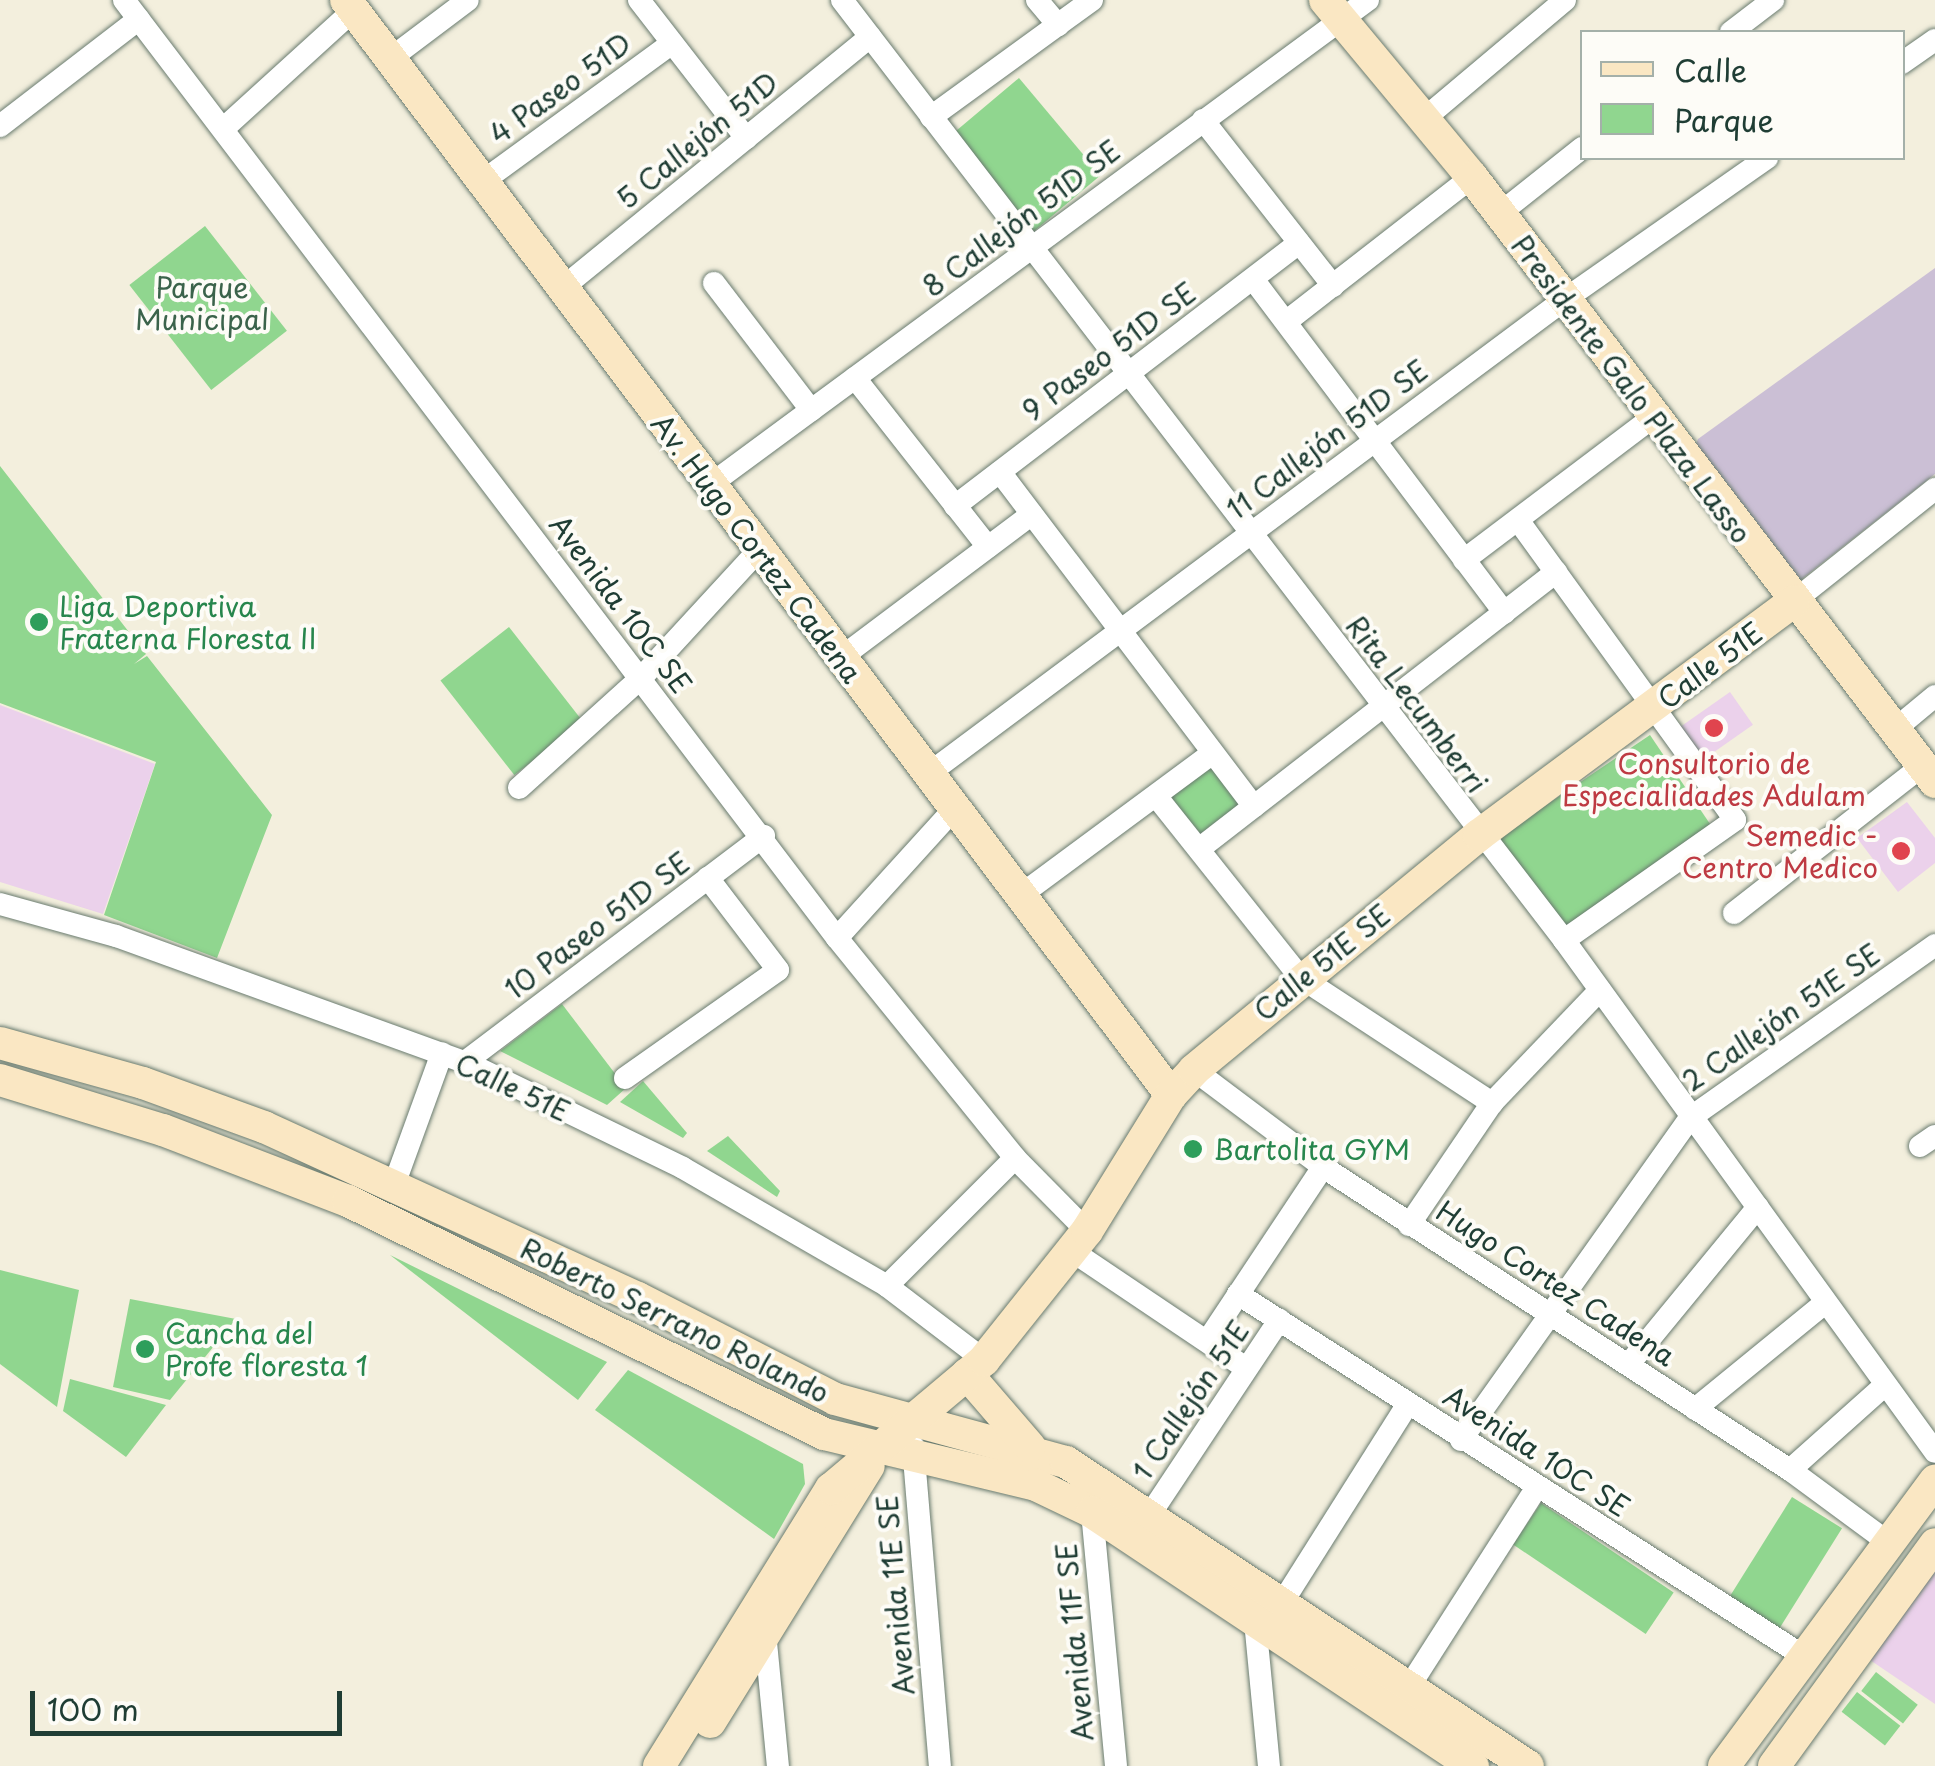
<!DOCTYPE html>
<html>
<head>
<meta charset="utf-8">
<style>
  body { margin:0 }
  #map { position:relative; width:1935px; height:1766px; overflow:hidden; background:#f3efdd; font-family:"Playpen Sans",sans-serif }
  div>[style] { position:absolute }
  [style*='--x'] { left:calc(var(--x)*1px); top:calc(var(--y)*1px); width:calc(var(--w)*1px); rotate:calc(var(--a)*1deg) }
  .built>* { inset:0; background:#ebd1eb; transform-origin:0 0 }
  .industrial>* { inset:0; background:#cbbfd5 }
  .green>* { inset:0; background:#90d68f; transform-origin:0 0 }
  .roads { filter:drop-shadow(0 0 2px #697b6f) drop-shadow(0 0 2px #697b6f) }
  .street>* { height:22px; margin:-11px; padding:0 11px; transform-origin:11px; border-radius:11px; background:#fff }
  .secondary>* { height:32px; margin:-16px; padding:0 16px; transform-origin:16px; border-radius:16px; background:#fae7c3 }
  .dots>* { width:28px; height:28px; translate:-50% -50%; box-sizing:border-box; border:5px solid #fdfcf7; border-radius:50% }
  span { translate:-50% -50%; white-space:nowrap; text-align:center; line-height:1.15; -webkit-text-stroke:8px #fdfcf7; paint-order:stroke }
  .street-label { font-size:28px; color:#1f3d34 }
  .park-label { font-size:28px; color:#3b634b }
  .leisure-label { font-size:28px; color:#27864d }
  .left { translate:0 -50%; text-align:left }
  .health-label { font-size:28px; color:#be3a42 }
  .right { translate:-100% -50%; text-align:right }
  .legend { position:absolute; left:1580px; top:30px; width:325px; height:130px; box-sizing:border-box; background:#fdfcf7; border:2px solid #a4b0a9; margin:0; padding:12px 18px; list-style:none; font-size:30px; color:#1f3d34 }
  .legend li { display:flex; align-items:center; gap:20px; height:50px }
  .legend b { width:50px; border:2px solid #a4b0a9 }
  .scale { position:absolute; left:30px; top:1691px; width:312px; height:45px; box-sizing:border-box; border:5px solid #1f3d34; border-top:0; padding-left:12px; font-size:30px; line-height:35px; white-space:nowrap; color:#1f3d34; -webkit-text-stroke:8px #fdfcf7; paint-order:stroke }
</style>
</head>
<body>
<div id="map">
  <div class="built">
    <i style="left:1730px;top:692px;width:40px;height:67px;rotate:55deg"></i>
    <i style="clip-path:polygon(0 705px,155px 764px,103px 914px,0 882px)"></i>
    <i style="clip-path:polygon(1907px 802px,1935px 838px,1935px 863px,1898px 892px,1857px 838px)"></i>
    <i style="clip-path:polygon(1935px 1566px,1935px 1704px,1867px 1658px)"></i>
  </div>
  <div class="industrial">
    <i style="clip-path:polygon(1935px 268px,1935px 474px,1798px 582px,1695px 447px,1698px 439px)"></i>
  </div>
  <div class="green">
    <i style="left:1019px;top:78px;width:127px;height:87px;rotate:50deg"></i>
    <i style="left:205px;top:226px;width:133px;height:96px;rotate:52deg"></i>
    <i style="clip-path:polygon(0 466px,146px 654px,134px 664px,147px 656px,272px 815px,217px 958px,104px 915px,156px 762px,0 703px)"></i>
    <i style="left:509px;top:627px;width:120px;height:87px;rotate:52deg"></i>
    <i style="left:1650px;top:735px;width:114px;height:184px;rotate:56deg"></i>
    <i style="left:1210px;top:755px;width:68px;height:68px;rotate:50deg"></i>
    <i style="clip-path:polygon(562px 1004px,626px 1088px,607px 1105px,500px 1051px)"></i>
    <i style="clip-path:polygon(643px 1081px,687px 1133px,683px 1138px,620px 1102px)"></i>
    <i style="clip-path:polygon(728px 1136px,780px 1191px,777px 1197px,707px 1151px)"></i>
    <i style="clip-path:polygon(390px 1255px,607px 1362px,578px 1400px)"></i>
    <i style="clip-path:polygon(0 1270px,79px 1290px,57px 1407px,0 1364px)"></i>
    <i style="clip-path:polygon(130px 1299px,236px 1319px,170px 1400px,113px 1387px)"></i>
    <i style="clip-path:polygon(628px 1370px,803px 1464px,805px 1484px,774px 1539px,595px 1410px)"></i>
    <i style="clip-path:polygon(70px 1379px,166px 1405px,126px 1457px,63px 1411px)"></i>
    <i style="left:1792px;top:1497px;width:59px;height:121px;rotate:32deg"></i>
    <i style="left:1541px;top:1503px;width:160px;height:50px;rotate:34deg"></i>
    <i style="left:1876px;top:1672px;width:53px;height:24px;rotate:38deg"></i>
    <i style="left:1857px;top:1692px;width:55px;height:25px;rotate:38deg"></i>
  </div>
  <div class="roads">
    <div class="street">
      <i style="--x:124;--y:0;--w:1178;--a:52.76"></i>
      <i style="--x:837;--y:938;--w:283;--a:51"></i>
      <i style="--x:1015;--y:1158;--w:103;--a:45.4"></i>
      <i style="--x:639;--y:0;--w:175;--a:52.2"></i>
      <i style="--x:842;--y:0;--w:1185;--a:52.47"></i>
      <i style="--x:1564;--y:940;--w:632;--a:54.07"></i>
      <i style="--x:1037;--y:0;--w:33;--a:50"></i>
      <i style="--x:1731;--y:32;--w:53;--a:-37.3"></i>
      <i style="--x:391;--y:58;--w:96;--a:-37"></i>
      <i style="--x:1902;--y:63;--w:40;--a:-34.9"></i>
      <i style="--x:931;--y:117;--w:199;--a:-36"></i>
      <i style="--x:1425;--y:118;--w:183;--a:-40.1"></i>
      <i style="--x:1203;--y:120;--w:211;--a:51.9"></i>
      <i style="--x:0;--y:126;--w:175;--a:-37.6"></i>
      <i style="--x:223;--y:129;--w:177;--a:-42.3"></i>
      <i style="--x:483;--y:181;--w:234;--a:-36.1"></i>
      <i style="--x:1499;--y:214;--w:106;--a:-38.5"></i>
      <i style="--x:1253;--y:279;--w:418;--a:53"></i>
      <i style="--x:714;--y:283;--w:160;--a:52.6"></i>
      <i style="--x:561;--y:289;--w:399;--a:-39.2"></i>
      <i style="--x:1287;--y:321;--w:234;--a:-37.9"></i>
      <i style="--x:855;--y:378;--w:215;--a:51.8"></i>
      <i style="--x:1000;--y:472;--w:420;--a:52.8"></i>
      <i style="--x:711;--y:484;--w:816;--a:-36.38"></i>
      <i style="--x:955;--y:506;--w:433;--a:-37.4"></i>
      <i style="--x:1518;--y:520;--w:370;--a:54.1"></i>
      <i style="--x:1735;--y:820;--w:209;--a:144.9"></i>
      <i style="--x:1464;--y:560;--w:237;--a:-37.1"></i>
      <i style="--x:1794;--y:601;--w:180;--a:-38.5"></i>
      <i style="--x:839;--y:659;--w:241;--a:-36.9"></i>
      <i style="--x:1894;--y:730;--w:53;--a:-39.7"></i>
      <i style="--x:928;--y:774;--w:793;--a:-36.7"></i>
      <i style="--x:1564;--y:300;--w:248;--a:-35"></i>
      <i style="--x:519;--y:788;--w:167;--a:-42.1"></i>
      <i style="--x:643;--y:676;--w:171;--a:-47.4"></i>
      <i style="--x:1156;--y:796;--w:231;--a:51.5"></i>
      <i style="--x:1300;--y:977;--w:230;--a:33.3"></i>
      <i style="--x:1199;--y:849;--w:452;--a:-37.8"></i>
      <i style="--x:1018;--y:897;--w:239;--a:-36.5"></i>
      <i style="--x:0;--y:904;--w:120;--a:15.4"></i>
      <i style="--x:116;--y:936;--w:371;--a:19.9"></i>
      <i style="--x:465;--y:1062;--w:242;--a:25.9"></i>
      <i style="--x:683;--y:1168;--w:236;--a:30"></i>
      <i style="--x:887;--y:1286;--w:122;--a:37.3"></i>
      <i style="--x:1734;--y:913;--w:239;--a:-38"></i>
      <i style="--x:837;--y:938;--w:173;--a:-47.8"></i>
      <i style="--x:465;--y:1062;--w:375;--a:-37.1"></i>
      <i style="--x:1194;--y:1070;--w:161;--a:36.9"></i>
      <i style="--x:1323;--y:1167;--w:557;--a:32.98"></i>
      <i style="--x:1790;--y:1470;--w:123;--a:36.4"></i>
      <i style="--x:625;--y:1078;--w:187;--a:-35.2"></i>
      <i style="--x:778;--y:970;--w:116;--a:-127.3"></i>
      <i style="--x:1920;--y:1146;--w:18;--a:-34"></i>
      <i style="--x:394;--y:1185;--w:140;--a:-70"></i>
      <i style="--x:1409;--y:1225;--w:148;--a:-55.8"></i>
      <i style="--x:1492;--y:1103;--w:156;--a:-46.3"></i>
      <i style="--x:1072;--y:1251;--w:210;--a:33.9"></i>
      <i style="--x:887;--y:1286;--w:181;--a:-45"></i>
      <i style="--x:1238;--y:1294;--w:673;--a:32.63"></i>
      <i style="--x:1208;--y:1340;--w:208;--a:-56.4"></i>
      <i style="--x:1629;--y:1364;--w:203;--a:-50.6"></i>
      <i style="--x:1695;--y:1409;--w:168;--a:-39.2"></i>
      <i style="--x:1461;--y:1440;--w:395;--a:-54.6"></i>
      <i style="--x:1690;--y:1118;--w:300;--a:-35.2"></i>
      <i style="--x:913;--y:1446;--w:321;--a:85.2"></i>
      <i style="--x:1790;--y:1470;--w:127;--a:-41.8"></i>
      <i style="--x:1092;--y:1512;--w:255;--a:84.6"></i>
      <i style="--x:1151;--y:1513;--w:232;--a:-56.4"></i>
      <i style="--x:1282;--y:1603;--w:236;--a:-57.7"></i>
      <i style="--x:1255;--y:1621;--w:146;--a:84.5"></i>
      <i style="--x:765;--y:1632;--w:135;--a:84.5"></i>
      <i style="--x:1409;--y:1687;--w:237;--a:-57.4"></i>
    </div>
    <div class="secondary">
      <i style="--x:346;--y:0;--w:1371;--a:53"></i>
      <i style="--x:1325;--y:0;--w:230;--a:50.3"></i>
      <i style="--x:1472;--y:177;--w:762;--a:52.57"></i>
      <i style="--x:0;--y:1043;--w:148;--a:15.6"></i>
      <i style="--x:143;--y:1083;--w:129;--a:20"></i>
      <i style="--x:264;--y:1127;--w:411;--a:24.6"></i>
      <i style="--x:638;--y:1298;--w:221;--a:27.1"></i>
      <i style="--x:835;--y:1399;--w:239;--a:15.3"></i>
      <i style="--x:1066;--y:1462;--w:553;--a:33.35"></i>
      <i style="--x:0;--y:1080;--w:170;--a:17.1"></i>
      <i style="--x:163;--y:1130;--w:198;--a:21"></i>
      <i style="--x:348;--y:1201;--w:530;--a:26.08"></i>
      <i style="--x:824;--y:1434;--w:218;--a:13.5"></i>
      <i style="--x:1036;--y:1485;--w:62;--a:25.7"></i>
      <i style="--x:1092;--y:1512;--w:458;--a:33.7"></i>
      <i style="--x:967;--y:1374;--w:96;--a:49.2"></i>
      <i style="--x:710;--y:1722;--w:301;--a:-58.2"></i>
      <i style="--x:659;--y:1766;--w:326;--a:-58.2"></i>
      <i style="--x:831;--y:1489;--w:200;--a:-40.1"></i>
      <i style="--x:984;--y:1360;--w:165;--a:-51.4"></i>
      <i style="--x:1087;--y:1231;--w:160;--a:-58.3"></i>
      <i style="--x:1171;--y:1095;--w:34;--a:-47"></i>
      <i style="--x:1194;--y:1070;--w:369;--a:-39.5"></i>
      <i style="--x:1479;--y:835;--w:392;--a:-36.6"></i>
      <i style="--x:1724;--y:1766;--w:355;--a:-53.5"></i>
      <i style="--x:1774;--y:1766;--w:274;--a:-54"></i>
    </div>
  </div>
  <div class="dots">
    <i style="left:39px;top:622px;background:#2e9e5b"></i>
    <i style="left:1714px;top:728px;background:#e0444e"></i>
    <i style="left:1901px;top:851px;background:#e0444e"></i>
    <i style="left:1193px;top:1149px;background:#2e9e5b"></i>
    <i style="left:145px;top:1349px;background:#2e9e5b"></i>
  </div>
  <div class="street-label">
    <span style="left:560px;top:88px;rotate:-36deg">4 Paseo 51D</span>
    <span style="left:697px;top:140px;rotate:-39deg">5 Callejón 51D</span>
    <span style="left:1021px;top:218px;rotate:-37deg">8 Callejón 51D SE</span>
    <span style="left:1109px;top:351px;rotate:-37deg">9 Paseo 51D SE</span>
    <span style="left:1632px;top:389px;rotate:53deg">Presidente Galo Plaza Lasso</span>
    <span style="left:1327px;top:439px;rotate:-37deg">11 Callejón 51D SE</span>
    <span style="left:757px;top:548px;rotate:53deg">Av. Hugo Cortez Cadena</span>
    <span style="left:621px;top:604px;rotate:53deg">Avenida 10C SE</span>
    <span style="left:1710px;top:665px;rotate:-37deg">Calle 51E</span>
    <span style="left:1417px;top:704px;rotate:53deg">Rita Lecumberri</span>
    <span style="left:597px;top:925px;rotate:-37deg">10 Paseo 51D SE</span>
    <span style="left:1322px;top:962px;rotate:-39deg">Calle 51E SE</span>
    <span style="left:1781px;top:1017px;rotate:-35deg">2 Callejón 51E SE</span>
    <span style="left:513px;top:1087px;rotate:25deg">Calle 51E</span>
    <span style="left:1556px;top:1283px;rotate:33deg">Hugo Cortez Cadena</span>
    <span style="left:675px;top:1320px;rotate:26deg">Roberto Serrano Rolando</span>
    <span style="left:1190px;top:1400px;rotate:-56deg">1 Callejón 51E</span>
    <span style="left:1537px;top:1451px;rotate:33deg">Avenida 10C SE</span>
    <span style="left:895px;top:1595px;rotate:-95deg">Avenida 11E SE</span>
    <span style="left:1074px;top:1642px;rotate:-95deg">Avenida 11F SE</span>
  </div>
  <div class="park-label">
    <span style="left:202px;top:303px">Parque<br>Municipal</span>
  </div>
  <div class="leisure-label">
    <span class="left" style="left:59px;top:622px">Liga Deportiva<br>Fraterna Floresta II</span>
    <span class="left" style="left:1213px;top:1149px">Bartolita GYM</span>
    <span class="left" style="left:165px;top:1349px">Cancha del<br>Profe floresta 1</span>
  </div>
  <div class="health-label">
    <span style="left:1714px;top:779px">Consultorio de<br>Especialidades Adulam</span>
    <span class="right" style="left:1878px;top:851px">Semedic -<br>Centro Medico</span>
  </div>
  <ul class="legend">
  <li><b style="height:12px;background:#fae7c3"></b>Calle</li>
  <li><b style="height:28px;background:#90d68f"></b>Parque</li>
  </ul>
  <div class="scale">100 m</div>
</div>
</body>
</html>
